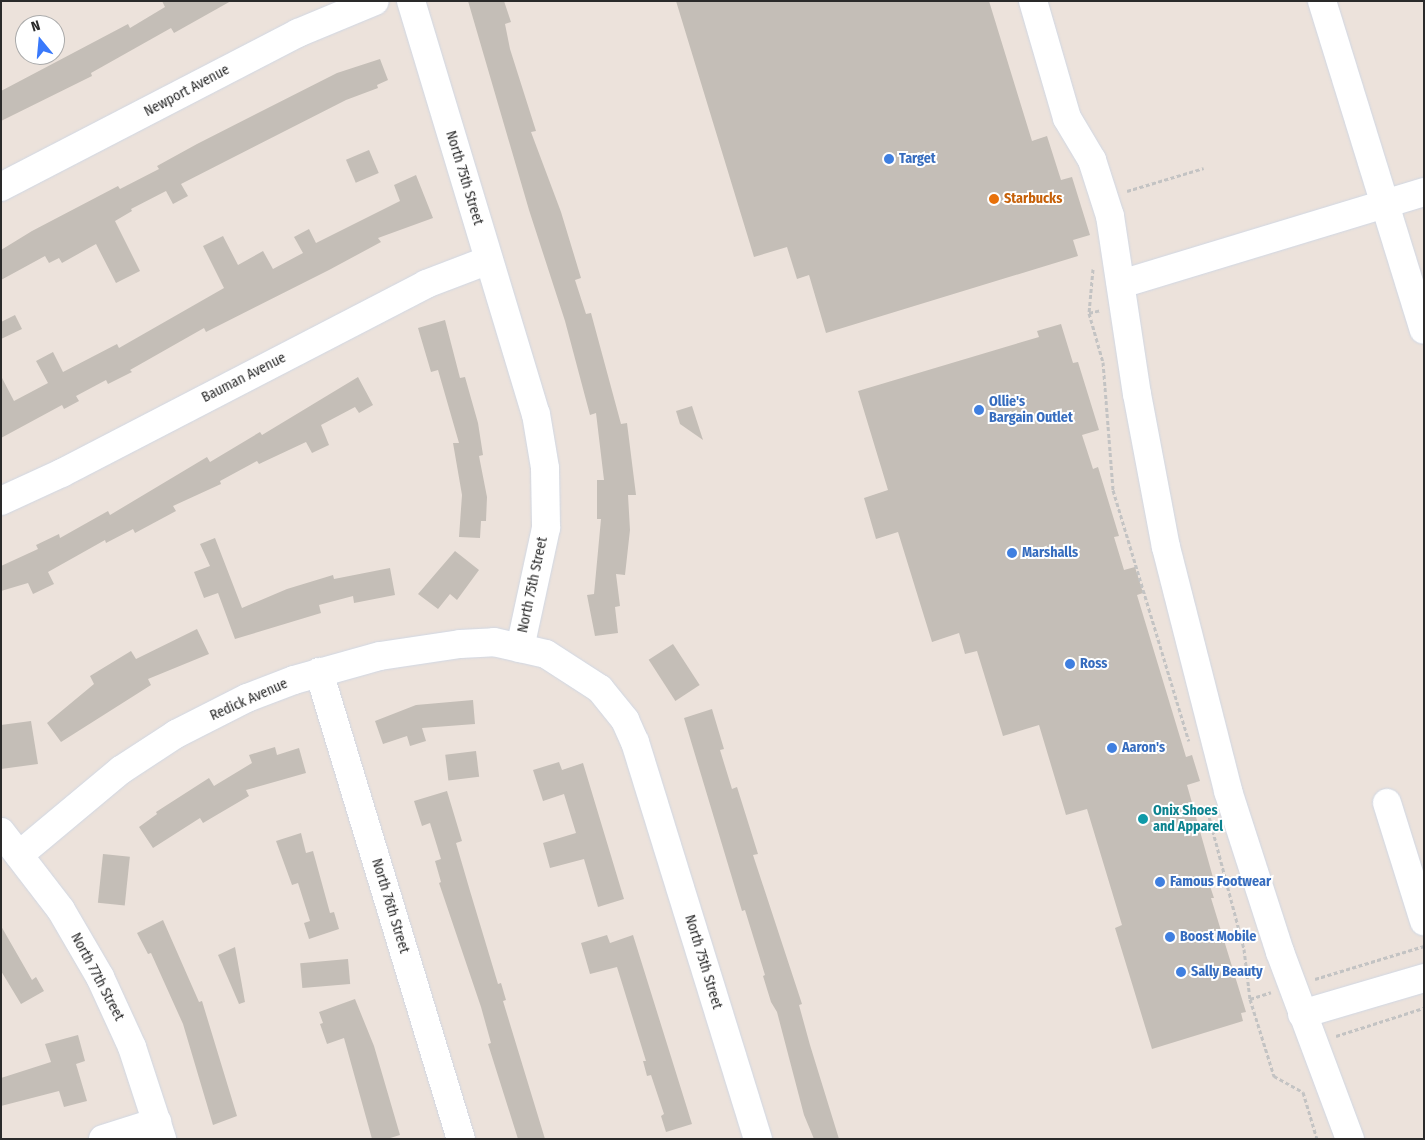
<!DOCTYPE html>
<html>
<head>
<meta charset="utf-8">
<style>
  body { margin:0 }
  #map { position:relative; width:1425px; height:1140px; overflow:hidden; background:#ece2db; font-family:"Fira Sans Condensed",sans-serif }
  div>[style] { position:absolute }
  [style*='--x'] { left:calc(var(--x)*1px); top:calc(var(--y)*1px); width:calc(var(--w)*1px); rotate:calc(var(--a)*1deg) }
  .building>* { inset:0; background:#c4beb7; transform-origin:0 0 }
  .path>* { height:3px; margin-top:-1.5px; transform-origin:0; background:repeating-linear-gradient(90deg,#c3c3c3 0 4px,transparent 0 6.5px) }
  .roads { filter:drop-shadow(0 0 1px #d0d7e3) drop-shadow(0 0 1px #d0d7e3) }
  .minor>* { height:28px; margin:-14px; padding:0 14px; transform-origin:14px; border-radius:14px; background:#fff }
  .dots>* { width:14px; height:14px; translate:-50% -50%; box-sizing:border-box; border:2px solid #fff; border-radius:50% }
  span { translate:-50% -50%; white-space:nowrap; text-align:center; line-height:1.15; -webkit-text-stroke:4px #fff; paint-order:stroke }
  .street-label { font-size:14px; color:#2a2a2a }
  .shop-label { font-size:14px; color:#366cbe; font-weight:700 }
  .left { translate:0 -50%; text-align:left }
  .food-label { font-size:14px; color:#c56008; font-weight:700 }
  .culture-label { font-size:14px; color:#0d838f; font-weight:700 }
  .frame { position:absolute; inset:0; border:2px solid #2a2a2a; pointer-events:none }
  .north { position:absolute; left:15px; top:15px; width:50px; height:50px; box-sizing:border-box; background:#fff; border:1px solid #aaa; border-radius:50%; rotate:343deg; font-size:14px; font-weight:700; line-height:20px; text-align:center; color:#2a2a2a }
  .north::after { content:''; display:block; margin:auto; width:18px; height:22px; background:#3979fb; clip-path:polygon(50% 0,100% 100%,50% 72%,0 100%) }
</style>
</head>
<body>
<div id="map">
  <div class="building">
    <i style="clip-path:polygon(162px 1px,231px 1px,174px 33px,171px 28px,91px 73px,92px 76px,1px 121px,1px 91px,128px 24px,130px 28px,165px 7px)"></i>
    <i style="clip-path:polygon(468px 1px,504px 1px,511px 22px,505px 24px,510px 49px,536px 131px,531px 132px,561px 212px,581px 278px,575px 280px,586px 314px,591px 313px,621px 424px,627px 423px,636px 495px,628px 495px,630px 530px,625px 575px,616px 574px,620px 606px,615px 607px,618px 633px,595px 636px,587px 595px,594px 594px,601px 519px,597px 519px,597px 480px,604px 480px,596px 413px,590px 415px,565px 321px,529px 210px)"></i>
    <i style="clip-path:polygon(676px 1px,989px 1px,1032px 141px,1047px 136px,1061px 180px,1072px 177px,1090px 235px,1073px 240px,1078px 256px,826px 333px,809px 275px,797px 279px,787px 247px,754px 257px)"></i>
    <i style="clip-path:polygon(380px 59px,388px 80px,377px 85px,378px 88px,346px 100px,181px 184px,188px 196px,173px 204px,166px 191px,131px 209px,132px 211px,115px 221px,140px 271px,116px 283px,96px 244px,62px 263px,59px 258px,49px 263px,45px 256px,1px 280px,1px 250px,32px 231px,118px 186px,120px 189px,159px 169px,157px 166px,197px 144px,337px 73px)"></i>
    <i style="left:369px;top:150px;width:25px;height:25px;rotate:67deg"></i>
    <i style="clip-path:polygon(416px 175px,433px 218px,378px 238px,381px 242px,329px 270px,206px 332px,204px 328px,130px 370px,132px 372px,108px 384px,106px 380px,76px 396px,79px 401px,64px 409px,62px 405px,1px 438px,1px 376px,14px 401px,48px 383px,36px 361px,53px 352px,63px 372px,117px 344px,119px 348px,224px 288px,203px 246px,223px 236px,238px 265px,263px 251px,273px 269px,303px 253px,294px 237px,309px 229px,316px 243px,400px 201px,394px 185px)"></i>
    <i style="clip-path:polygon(15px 315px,22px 329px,1px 339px,1px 322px)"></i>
    <i style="clip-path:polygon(445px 320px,460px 378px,465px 377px,478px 423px,483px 455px,479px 456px,487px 497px,486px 521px,481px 521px,480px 538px,459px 537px,462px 495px,453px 443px,459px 443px,438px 370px,431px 372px,418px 328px)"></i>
    <i style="clip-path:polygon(1061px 324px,1073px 363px,1078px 362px,1099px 430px,1082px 435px,1093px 469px,1098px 467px,1119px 536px,1114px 537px,1124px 570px,1135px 567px,1143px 593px,1137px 595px,1186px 757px,1192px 755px,1200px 781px,1187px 785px,1214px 881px,1209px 883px,1214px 898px,1211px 898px,1246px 1012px,1241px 1013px,1243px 1021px,1152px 1049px,1115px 928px,1122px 925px,1087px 809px,1066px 815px,1039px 725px,1003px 736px,977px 651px,965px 654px,959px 633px,932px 642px,898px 532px,876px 539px,864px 498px,888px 490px,858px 391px,1039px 337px,1037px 331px)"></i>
    <i style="clip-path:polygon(358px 377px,373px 405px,359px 413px,355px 407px,321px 425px,329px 445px,312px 453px,306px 442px,259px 464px,257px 461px,220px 481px,221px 484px,173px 506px,176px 511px,135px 533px,133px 529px,106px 543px,105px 540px,48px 572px,54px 584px,33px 594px,28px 583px,1px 591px,1px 566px,38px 549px,36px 545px,59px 534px,60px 538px,108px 511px,110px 515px,207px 457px,210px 462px,260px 432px,262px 435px)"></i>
    <i style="clip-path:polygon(692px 406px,703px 440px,680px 424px,676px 411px)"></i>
    <i style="clip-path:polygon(215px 538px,242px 608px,287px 589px,333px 575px,334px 579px,390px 568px,395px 595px,354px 603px,353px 596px,319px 605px,321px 613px,235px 639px,218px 593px,204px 598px,194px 572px,210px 566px,200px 544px)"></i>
    <i style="clip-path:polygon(455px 551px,479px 570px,457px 600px,450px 594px,438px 609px,418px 594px)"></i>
    <i style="clip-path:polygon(197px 629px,209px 654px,148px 679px,151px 685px,61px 742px,47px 723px,94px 684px,90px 676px,131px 651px,136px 659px)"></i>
    <i style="left:673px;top:644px;width:49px;height:29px;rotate:57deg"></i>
    <i style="clip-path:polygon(473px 700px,475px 724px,422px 728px,426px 741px,410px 746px,407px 736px,383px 744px,375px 721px,416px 705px)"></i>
    <i style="clip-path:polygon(712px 709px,724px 749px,720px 750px,732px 789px,737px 787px,758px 854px,753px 855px,802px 1004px,799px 1005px,810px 1045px,839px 1139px,814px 1139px,804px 1115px,777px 1012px,771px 1002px,763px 976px,765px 975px,745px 910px,742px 911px,684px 718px)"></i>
    <i style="clip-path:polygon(31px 721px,38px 764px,1px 769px,1px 725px)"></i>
    <i style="clip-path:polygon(275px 747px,277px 755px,299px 748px,306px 773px,246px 790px,249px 796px,203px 823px,200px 818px,153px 848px,139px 827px,157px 814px,156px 812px,209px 778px,214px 786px,252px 763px,249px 755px)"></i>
    <i style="left:476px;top:751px;width:26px;height:31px;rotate:83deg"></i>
    <i style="clip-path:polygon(559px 762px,562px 770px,583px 763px,624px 899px,598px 907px,584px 859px,550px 868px,543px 843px,576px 833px,564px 794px,543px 801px,533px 770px)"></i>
    <i style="clip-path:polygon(447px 791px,462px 841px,456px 843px,470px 891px,498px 984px,501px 983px,506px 1000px,503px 1001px,545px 1139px,518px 1139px,488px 1044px,491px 1043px,481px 1007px,439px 883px,441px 882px,435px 861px,441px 859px,430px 823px,422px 826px,414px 801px)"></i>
    <i style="clip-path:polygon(301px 833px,306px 853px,313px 851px,330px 913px,334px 912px,339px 929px,309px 939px,304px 923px,310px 921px,298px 883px,292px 885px,276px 841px)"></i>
    <i style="left:103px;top:854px;width:27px;height:49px;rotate:6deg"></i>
    <i style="clip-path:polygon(163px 920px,199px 1002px,202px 1001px,237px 1116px,213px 1125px,183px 1024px,151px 953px,148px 954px,137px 933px)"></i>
    <i style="clip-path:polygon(1px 926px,32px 980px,36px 977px,44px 991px,21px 1004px,1px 971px)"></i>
    <i style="clip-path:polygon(607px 935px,610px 943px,633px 935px,692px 1124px,666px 1132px,661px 1116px,664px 1114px,651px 1075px,647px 1076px,643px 1061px,646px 1061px,617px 967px,590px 974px,581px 943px)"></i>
    <i style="clip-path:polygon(235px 947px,245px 1002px,239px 1004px,218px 955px)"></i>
    <i style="left:348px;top:959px;width:25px;height:48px;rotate:85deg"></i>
    <i style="clip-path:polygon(355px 999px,374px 1046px,400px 1135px,387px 1139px,372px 1139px,344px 1038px,327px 1044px,320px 1024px,323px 1023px,319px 1012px)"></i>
    <i style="clip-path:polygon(78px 1035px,85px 1061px,76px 1064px,87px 1101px,64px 1107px,59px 1091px,1px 1106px,1px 1078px,51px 1062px,45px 1044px)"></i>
  </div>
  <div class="path">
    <i style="--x:1127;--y:191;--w:80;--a:-16.6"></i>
    <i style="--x:1093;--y:269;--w:44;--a:95.2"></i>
    <i style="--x:1089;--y:313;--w:51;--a:74.1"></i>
    <i style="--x:1103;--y:362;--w:128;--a:85.5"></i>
    <i style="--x:1113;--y:490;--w:262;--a:73.2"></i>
    <i style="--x:1089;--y:313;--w:12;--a:-14"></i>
    <i style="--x:1206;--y:805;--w:149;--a:75.2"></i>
    <i style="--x:1244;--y:949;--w:50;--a:83.2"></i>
    <i style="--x:1250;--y:999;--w:81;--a:72.7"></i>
    <i style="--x:1274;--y:1076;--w:33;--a:29"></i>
    <i style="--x:1303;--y:1092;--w:49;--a:73.4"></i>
    <i style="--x:1315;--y:979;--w:114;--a:-16.8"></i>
    <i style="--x:1250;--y:999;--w:22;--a:-18"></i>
    <i style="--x:1336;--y:1036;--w:92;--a:-17.7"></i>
  </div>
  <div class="roads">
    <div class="minor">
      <i style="--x:411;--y:1;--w:432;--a:73.2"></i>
      <i style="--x:536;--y:414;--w:55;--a:80.5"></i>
      <i style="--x:545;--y:468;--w:60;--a:89"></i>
      <i style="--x:546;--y:528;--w:123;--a:102.2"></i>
      <i style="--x:1033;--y:1;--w:122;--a:73.8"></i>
      <i style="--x:1067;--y:118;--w:49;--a:59.2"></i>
      <i style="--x:1092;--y:160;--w:59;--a:72.2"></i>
      <i style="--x:1110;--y:216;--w:180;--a:81.4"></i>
      <i style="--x:1137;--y:394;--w:156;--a:79.3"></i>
      <i style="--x:1166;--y:547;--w:252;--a:75.7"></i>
      <i style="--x:1228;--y:791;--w:169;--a:72.1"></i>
      <i style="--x:1280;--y:952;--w:200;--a:69.5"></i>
      <i style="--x:1322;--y:1;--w:344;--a:72.8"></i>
      <i style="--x:1;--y:187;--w:335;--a:-27.4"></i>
      <i style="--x:298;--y:33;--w:83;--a:-22.6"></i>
      <i style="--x:1121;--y:284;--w:317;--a:-16.9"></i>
      <i style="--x:1;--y:501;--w:67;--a:-24.7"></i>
      <i style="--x:62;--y:473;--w:410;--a:-27.4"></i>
      <i style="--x:426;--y:284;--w:67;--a:-20.9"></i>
      <i style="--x:319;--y:672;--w:488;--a:73.1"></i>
      <i style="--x:1387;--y:803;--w:124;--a:72.6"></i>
      <i style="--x:1;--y:832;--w:98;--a:52.4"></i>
      <i style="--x:61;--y:910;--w:78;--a:59.8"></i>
      <i style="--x:100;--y:977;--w:77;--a:65.4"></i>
      <i style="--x:132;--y:1047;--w:97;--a:71.9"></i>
      <i style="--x:19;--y:855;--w:133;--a:-39.8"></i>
      <i style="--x:121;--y:770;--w:66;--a:-33.2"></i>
      <i style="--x:176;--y:734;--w:80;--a:-26.9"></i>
      <i style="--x:247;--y:698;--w:50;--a:-21"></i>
      <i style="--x:294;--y:680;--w:89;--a:-15.6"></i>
      <i style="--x:380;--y:656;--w:81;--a:-8.5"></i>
      <i style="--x:460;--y:644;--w:34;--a:-3"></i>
      <i style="--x:494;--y:642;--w:53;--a:13"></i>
      <i style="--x:546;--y:654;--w:64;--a:32.9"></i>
      <i style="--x:600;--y:689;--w:40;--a:51"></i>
      <i style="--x:625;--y:720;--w:24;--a:66"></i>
      <i style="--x:635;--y:742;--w:416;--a:72.8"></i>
      <i style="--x:1302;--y:1014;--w:127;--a:-16.4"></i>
      <i style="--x:103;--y:1139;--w:57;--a:-17.5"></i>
    </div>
  </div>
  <div class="dots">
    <i style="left:889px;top:159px;background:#3f7fe0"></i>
    <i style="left:994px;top:199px;background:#e8710a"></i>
    <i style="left:979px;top:410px;background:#3f7fe0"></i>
    <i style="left:1012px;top:553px;background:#3f7fe0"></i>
    <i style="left:1070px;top:664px;background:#3f7fe0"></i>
    <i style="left:1112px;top:748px;background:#3f7fe0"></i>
    <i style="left:1143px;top:819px;background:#0f9aa8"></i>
    <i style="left:1160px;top:882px;background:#3f7fe0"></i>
    <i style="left:1170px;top:937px;background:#3f7fe0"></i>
    <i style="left:1181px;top:972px;background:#3f7fe0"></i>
  </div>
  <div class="street-label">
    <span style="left:187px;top:91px;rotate:-28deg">Newport Avenue</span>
    <span style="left:464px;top:178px;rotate:73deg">North 75th Street</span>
    <span style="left:244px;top:378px;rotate:-27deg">Bauman Avenue</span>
    <span style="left:533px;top:585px;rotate:-78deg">North 75th Street</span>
    <span style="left:249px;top:700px;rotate:-24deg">Redick Avenue</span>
    <span style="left:390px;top:906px;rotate:73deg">North 76th Street</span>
    <span style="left:703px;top:962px;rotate:73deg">North 75th Street</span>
    <span style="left:97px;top:977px;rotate:62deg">North 77th Street</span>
  </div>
  <div class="shop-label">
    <span class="left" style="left:899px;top:159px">Target</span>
    <span class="left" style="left:989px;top:410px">Ollie's<br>Bargain Outlet</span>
    <span class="left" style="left:1022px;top:553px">Marshalls</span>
    <span class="left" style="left:1080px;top:664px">Ross</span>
    <span class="left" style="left:1122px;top:748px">Aaron's</span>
    <span class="left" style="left:1170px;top:882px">Famous Footwear</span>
    <span class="left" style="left:1180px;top:937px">Boost Mobile</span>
    <span class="left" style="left:1191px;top:972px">Sally Beauty</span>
  </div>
  <div class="food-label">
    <span class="left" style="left:1004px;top:199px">Starbucks</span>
  </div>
  <div class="culture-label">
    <span class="left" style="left:1153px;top:819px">Onix Shoes<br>and Apparel</span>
  </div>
  <div class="frame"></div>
  <div class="north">N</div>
</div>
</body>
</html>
